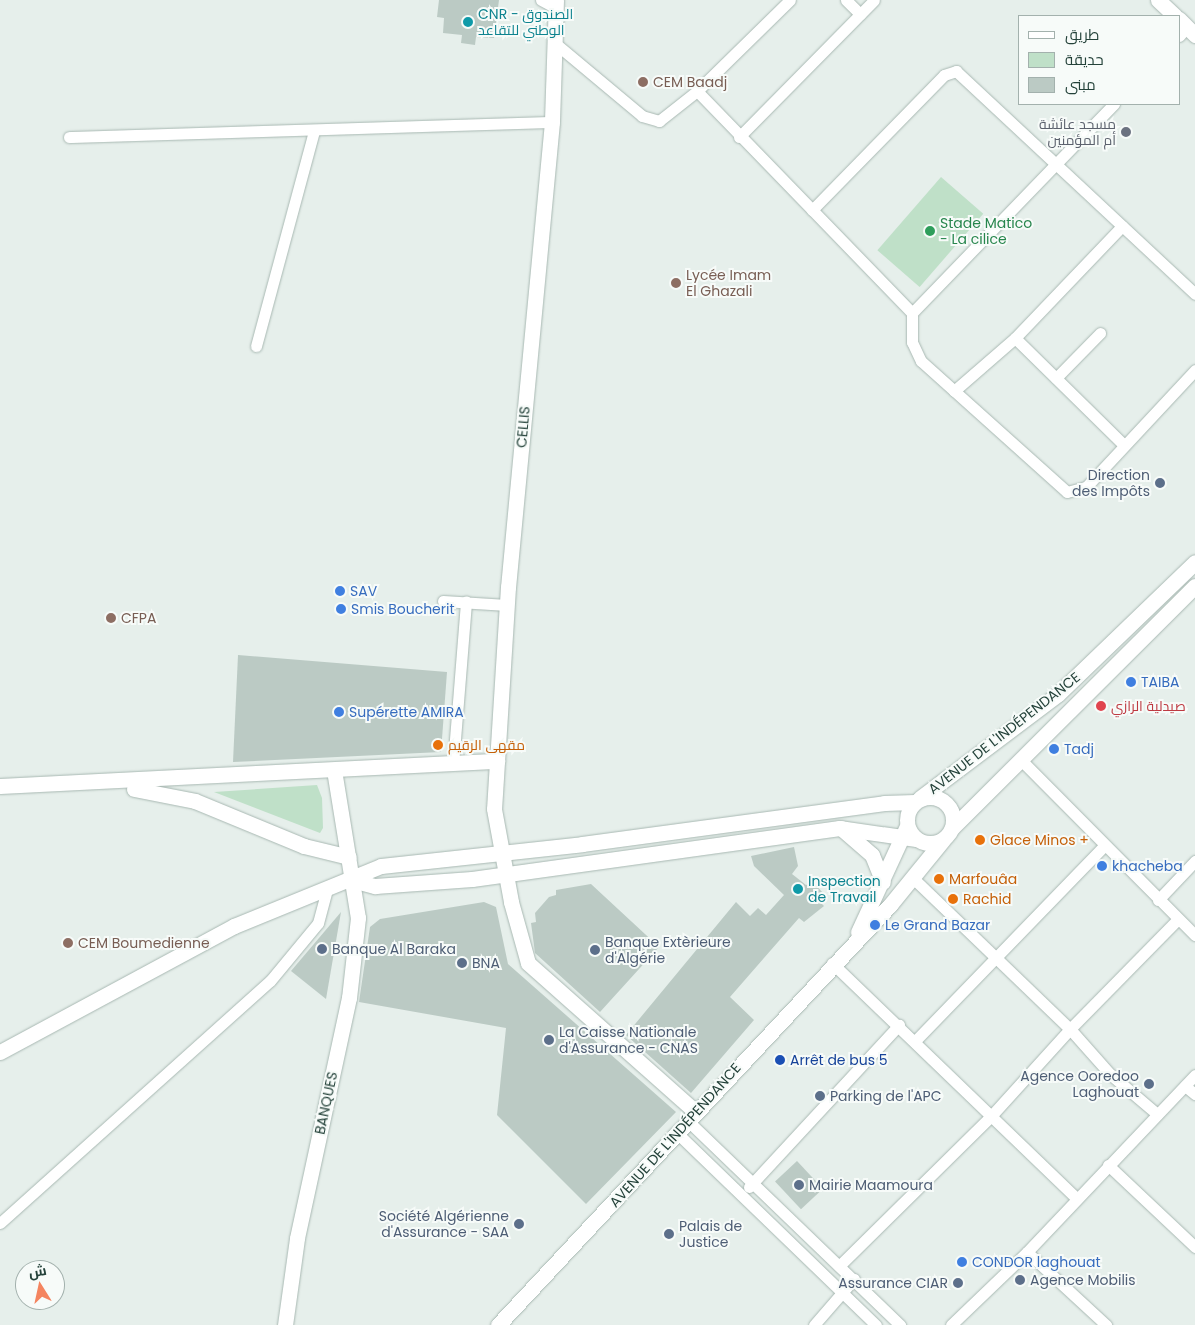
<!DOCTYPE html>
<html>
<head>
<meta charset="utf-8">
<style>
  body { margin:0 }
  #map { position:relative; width:1195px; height:1325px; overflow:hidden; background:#e6efeb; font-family:Poppins,Cairo,sans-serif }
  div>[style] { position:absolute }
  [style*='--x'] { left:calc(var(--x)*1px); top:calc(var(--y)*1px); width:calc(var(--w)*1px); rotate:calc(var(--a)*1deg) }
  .green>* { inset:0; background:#bfe0c8; transform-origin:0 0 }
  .building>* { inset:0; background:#bbcac4; transform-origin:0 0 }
  .roads { filter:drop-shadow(0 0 1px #a8b8b2) drop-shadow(0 0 1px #a8b8b2) }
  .street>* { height:11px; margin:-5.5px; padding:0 5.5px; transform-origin:5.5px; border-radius:5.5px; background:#fff }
  .secondary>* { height:15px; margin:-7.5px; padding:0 7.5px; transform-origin:7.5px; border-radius:7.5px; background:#fff }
  .secondary>.ring { margin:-7.5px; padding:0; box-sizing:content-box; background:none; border:15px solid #fff; border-radius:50% }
  .dots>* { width:14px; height:14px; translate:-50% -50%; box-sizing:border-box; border:2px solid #f7fbf9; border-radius:50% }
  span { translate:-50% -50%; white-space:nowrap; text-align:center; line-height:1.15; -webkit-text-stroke:4px #f7fbf9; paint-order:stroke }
  .culture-label { font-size:14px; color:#0d838f }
  .left { translate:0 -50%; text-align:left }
  .education-label { font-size:14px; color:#785e54 }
  .worship-label { font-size:14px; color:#5b616d }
  .right { translate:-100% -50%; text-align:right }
  .leisure-label { font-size:14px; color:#27864d }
  .street-label { font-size:14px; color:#24423a }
  .service-label { font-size:14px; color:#4e5e75 }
  .shop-label { font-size:14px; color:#366cbe }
  .health-label { font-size:14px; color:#be3a42 }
  .food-label { font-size:14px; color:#c56008 }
  .transit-label { font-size:14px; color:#164399 }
  .legend { position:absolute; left:1018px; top:15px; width:162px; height:90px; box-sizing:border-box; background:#f7fbf9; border:1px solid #a3b1ad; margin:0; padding:6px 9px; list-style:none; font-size:15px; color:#24423a }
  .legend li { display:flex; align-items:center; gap:10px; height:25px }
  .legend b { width:25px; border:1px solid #a3b1ad }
  .north { position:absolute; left:15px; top:1260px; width:50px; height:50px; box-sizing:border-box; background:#f7fbf9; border:1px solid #a3b1ad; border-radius:50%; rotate:350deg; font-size:14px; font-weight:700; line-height:20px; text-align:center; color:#24423a }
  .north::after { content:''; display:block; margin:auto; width:18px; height:22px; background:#f4845f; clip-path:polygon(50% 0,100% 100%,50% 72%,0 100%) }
</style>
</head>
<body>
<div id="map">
  <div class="green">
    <i style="left:941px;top:177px;width:56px;height:97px;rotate:41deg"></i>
    <i style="clip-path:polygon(317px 785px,322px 798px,323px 828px,320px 833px,214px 792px)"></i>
  </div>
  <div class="building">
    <i style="clip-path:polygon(439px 0,499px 0,494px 38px,476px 37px,475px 45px,461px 43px,462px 35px,443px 33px,444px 18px,437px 17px)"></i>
    <i style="clip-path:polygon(238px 655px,447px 672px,441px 752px,233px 762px)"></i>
    <i style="clip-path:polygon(794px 847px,798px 866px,792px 874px,806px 885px,813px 882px,823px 893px,817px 899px,824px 906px,804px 922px,799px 918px,730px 997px,754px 1020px,691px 1093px,626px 1035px,736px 902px,750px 916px,758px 908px,766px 915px,784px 895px,754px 866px,751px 856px)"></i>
    <i style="clip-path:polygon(591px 884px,659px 947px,600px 1012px,535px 953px,531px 923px,536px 922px,535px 913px,549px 897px,556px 895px,556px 890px)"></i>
    <i style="clip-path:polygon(484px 902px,496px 907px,508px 964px,676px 1112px,586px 1204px,497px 1115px,506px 1028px,359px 1002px,370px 927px,380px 919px)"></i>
    <i style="clip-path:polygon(341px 912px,326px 999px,291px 971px)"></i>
    <i style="left:797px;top:1161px;width:38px;height:30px;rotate:47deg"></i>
  </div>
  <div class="roads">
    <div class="street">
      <i style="--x:541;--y:0;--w:17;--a:28"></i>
      <i style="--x:846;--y:0;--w:20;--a:45"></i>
      <i style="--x:1179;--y:36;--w:12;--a:-48"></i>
      <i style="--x:556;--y:44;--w:112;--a:39.9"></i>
      <i style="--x:642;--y:116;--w:18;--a:16"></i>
      <i style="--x:659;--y:121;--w:48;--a:-38.3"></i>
      <i style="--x:697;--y:91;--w:130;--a:-44.4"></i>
      <i style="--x:697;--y:91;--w:309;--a:45.9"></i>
      <i style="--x:912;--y:313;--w:29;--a:90"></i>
      <i style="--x:912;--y:342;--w:21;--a:65"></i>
      <i style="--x:921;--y:361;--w:196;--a:41.9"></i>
      <i style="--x:1067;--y:492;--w:20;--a:-15"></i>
      <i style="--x:1086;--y:487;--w:160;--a:-47"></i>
      <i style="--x:69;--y:137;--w:483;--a:-1.8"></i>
      <i style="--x:739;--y:137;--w:192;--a:-45.4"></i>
      <i style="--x:812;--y:210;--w:189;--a:-45.6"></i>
      <i style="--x:944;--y:75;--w:13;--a:-18"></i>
      <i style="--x:956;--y:71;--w:327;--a:43"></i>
      <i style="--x:912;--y:313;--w:291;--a:-46"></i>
      <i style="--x:1015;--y:338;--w:153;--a:44.5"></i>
      <i style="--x:256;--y:346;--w:223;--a:-74.9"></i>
      <i style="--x:1056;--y:378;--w:63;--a:-45.6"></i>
      <i style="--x:954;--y:391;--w:81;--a:-41"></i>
      <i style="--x:1015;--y:338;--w:155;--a:-46.3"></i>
      <i style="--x:443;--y:601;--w:64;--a:3.6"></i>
      <i style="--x:1023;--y:762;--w:244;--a:45.2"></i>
      <i style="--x:453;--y:764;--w:163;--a:-85.4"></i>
      <i style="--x:913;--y:878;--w:218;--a:43.9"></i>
      <i style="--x:1070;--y:1029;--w:60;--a:48.4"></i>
      <i style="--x:1110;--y:1074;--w:62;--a:40.4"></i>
      <i style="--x:1158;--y:900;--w:54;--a:-46.5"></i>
      <i style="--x:832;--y:963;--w:340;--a:43.9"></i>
      <i style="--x:915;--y:1041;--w:272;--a:-45.9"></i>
      <i style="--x:1185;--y:1086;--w:13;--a:39"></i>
      <i style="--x:687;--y:1120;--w:296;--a:43.9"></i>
      <i style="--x:676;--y:1132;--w:278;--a:44"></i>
      <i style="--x:1108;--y:1165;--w:120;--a:43.3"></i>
      <i style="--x:749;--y:1187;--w:221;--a:-47.2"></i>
      <i style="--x:0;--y:1223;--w:363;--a:-41.9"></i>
      <i style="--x:270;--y:981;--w:75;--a:-50.4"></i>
      <i style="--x:318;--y:923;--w:35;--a:-75"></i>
      <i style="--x:1027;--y:1252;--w:108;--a:42.7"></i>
      <i style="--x:839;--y:1266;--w:215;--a:-44.6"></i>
      <i style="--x:992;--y:1115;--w:116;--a:-47.8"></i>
      <i style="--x:1070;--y:1029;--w:153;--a:-45.5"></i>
      <i style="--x:814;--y:1325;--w:61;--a:-49"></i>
      <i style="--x:951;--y:1325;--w:105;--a:-43.8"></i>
      <i style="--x:1027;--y:1252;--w:244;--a:-46.5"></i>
    </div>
    <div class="secondary">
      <i style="--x:556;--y:0;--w:122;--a:91.9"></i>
      <i style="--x:552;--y:122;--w:467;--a:95.4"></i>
      <i style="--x:508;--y:587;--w:222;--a:93.6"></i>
      <i style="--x:494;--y:809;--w:95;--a:79.6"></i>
      <i style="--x:511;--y:902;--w:63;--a:74.4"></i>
      <i style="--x:528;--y:963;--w:225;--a:41.6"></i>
      <i style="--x:1158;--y:0;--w:23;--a:43"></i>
      <i style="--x:1179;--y:19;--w:23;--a:45"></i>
      <i style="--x:0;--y:786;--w:498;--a:-2.9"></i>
      <i style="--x:134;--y:789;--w:62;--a:11.1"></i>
      <i style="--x:195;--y:801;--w:118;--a:22.4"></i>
      <i style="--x:304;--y:846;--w:46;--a:13.7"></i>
      <i class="ring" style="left:907px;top:797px;width:31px;height:31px"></i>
      <i style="--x:920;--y:798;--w:173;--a:-37"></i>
      <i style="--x:1058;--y:694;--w:190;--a:-43.9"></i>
      <i style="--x:841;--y:828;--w:41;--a:41.1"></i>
      <i style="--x:872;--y:855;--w:29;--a:68"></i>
      <i style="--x:952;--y:828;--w:343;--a:-44.9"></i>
      <i style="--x:352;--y:880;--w:24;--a:15"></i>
      <i style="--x:375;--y:886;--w:97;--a:-4.1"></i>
      <i style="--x:472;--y:879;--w:371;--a:-7.9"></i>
      <i style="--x:839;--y:828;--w:78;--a:8.1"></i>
      <i style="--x:858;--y:932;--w:115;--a:-65.2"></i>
      <i style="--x:0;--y:1052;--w:266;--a:-28.3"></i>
      <i style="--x:234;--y:926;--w:159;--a:-22.2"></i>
      <i style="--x:381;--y:866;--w:202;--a:-6.2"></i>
      <i style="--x:582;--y:844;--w:305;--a:-7.7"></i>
      <i style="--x:884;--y:803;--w:31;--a:-2"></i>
      <i style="--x:285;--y:1325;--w:88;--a:-82.1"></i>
      <i style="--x:297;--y:1238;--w:246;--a:-77.8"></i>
      <i style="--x:349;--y:998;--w:81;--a:-83.6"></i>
      <i style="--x:358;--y:918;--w:150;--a:-99.2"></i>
      <i style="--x:498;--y:1325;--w:575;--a:-46.97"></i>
      <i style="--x:890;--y:905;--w:84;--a:-50.8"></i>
    </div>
  </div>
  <div class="dots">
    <i style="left:468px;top:22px;background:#0f9aa8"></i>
    <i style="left:643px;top:82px;background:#8d6e63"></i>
    <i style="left:1126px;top:132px;background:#6b7280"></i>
    <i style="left:930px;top:231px;background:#2e9e5b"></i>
    <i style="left:676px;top:283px;background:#8d6e63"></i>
    <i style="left:1160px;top:483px;background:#5c6f8a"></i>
    <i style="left:340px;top:591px;background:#3f7fe0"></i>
    <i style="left:341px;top:609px;background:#3f7fe0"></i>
    <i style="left:111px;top:618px;background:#8d6e63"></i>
    <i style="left:1131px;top:682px;background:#3f7fe0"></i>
    <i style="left:1101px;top:706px;background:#e0444e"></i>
    <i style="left:339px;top:712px;background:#3f7fe0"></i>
    <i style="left:438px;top:745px;background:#e8710a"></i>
    <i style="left:1054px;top:749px;background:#3f7fe0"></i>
    <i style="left:980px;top:840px;background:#e8710a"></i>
    <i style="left:1102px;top:866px;background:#3f7fe0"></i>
    <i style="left:939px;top:879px;background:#e8710a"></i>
    <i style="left:798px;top:889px;background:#0f9aa8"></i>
    <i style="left:953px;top:899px;background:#e8710a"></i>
    <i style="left:875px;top:925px;background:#3f7fe0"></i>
    <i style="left:68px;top:943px;background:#8d6e63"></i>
    <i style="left:322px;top:949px;background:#5c6f8a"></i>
    <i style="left:595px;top:950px;background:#5c6f8a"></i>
    <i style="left:462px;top:963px;background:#5c6f8a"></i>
    <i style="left:549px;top:1040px;background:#5c6f8a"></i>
    <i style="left:780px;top:1060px;background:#1a4fb4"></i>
    <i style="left:1149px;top:1084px;background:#5c6f8a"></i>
    <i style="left:820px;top:1096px;background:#5c6f8a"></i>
    <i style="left:799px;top:1185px;background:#5c6f8a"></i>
    <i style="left:519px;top:1224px;background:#5c6f8a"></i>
    <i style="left:669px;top:1234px;background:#5c6f8a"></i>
    <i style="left:962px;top:1262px;background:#3f7fe0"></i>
    <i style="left:1020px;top:1280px;background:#5c6f8a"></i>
    <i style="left:958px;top:1283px;background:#5c6f8a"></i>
  </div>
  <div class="culture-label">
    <span class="left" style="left:478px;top:22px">CNR - الصندوق<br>الوطني للتقاعد</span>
    <span class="left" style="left:808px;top:889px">Inspection<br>de Travail</span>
  </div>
  <div class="education-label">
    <span class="left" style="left:653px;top:82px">CEM Baadj</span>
    <span class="left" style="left:686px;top:283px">Lycée Imam<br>El Ghazali</span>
    <span class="left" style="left:121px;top:618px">CFPA</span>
    <span class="left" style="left:78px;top:943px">CEM Boumedienne</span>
  </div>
  <div class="worship-label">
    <span class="right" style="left:1116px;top:132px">مسجد عائشة<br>أم المؤمنين</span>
  </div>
  <div class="leisure-label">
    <span class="left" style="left:940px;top:231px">Stade Matico<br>- La cilice</span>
  </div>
  <div class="street-label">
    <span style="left:523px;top:427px;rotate:-85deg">CELLIS</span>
    <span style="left:1004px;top:733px;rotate:-38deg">AVENUE DE L'INDÉPENDANCE</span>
    <span style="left:326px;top:1103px;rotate:-78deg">BANQUES</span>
    <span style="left:675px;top:1135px;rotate:-48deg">AVENUE DE L'INDÉPENDANCE</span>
  </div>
  <div class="service-label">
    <span class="right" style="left:1150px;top:483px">Direction<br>des Impôts</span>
    <span class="left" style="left:605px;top:950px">Banque Extèrieure<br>d'Algérie</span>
    <span class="left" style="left:332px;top:949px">Banque Al Baraka</span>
    <span class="left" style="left:472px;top:963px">BNA</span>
    <span class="left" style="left:559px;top:1040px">La Caisse Nationale<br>d'Assurance - CNAS</span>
    <span class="right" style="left:1139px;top:1084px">Agence Ooredoo<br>Laghouat</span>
    <span class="left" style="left:830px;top:1096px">Parking de l'APC</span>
    <span class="left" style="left:809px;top:1185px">Mairie Maamoura</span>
    <span class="right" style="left:509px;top:1224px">Société Algérienne<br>d'Assurance - SAA</span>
    <span class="left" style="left:679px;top:1234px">Palais de<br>Justice</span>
    <span class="left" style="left:1030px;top:1280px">Agence Mobilis</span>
    <span class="right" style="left:948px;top:1283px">Assurance CIAR</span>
  </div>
  <div class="shop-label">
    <span class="left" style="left:350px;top:591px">SAV</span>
    <span class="left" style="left:351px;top:609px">Smis Boucherit</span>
    <span class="left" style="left:1141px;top:682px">TAIBA</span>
    <span class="left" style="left:349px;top:712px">Supérette AMIRA</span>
    <span class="left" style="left:1064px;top:749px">Tadj</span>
    <span class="left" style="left:1112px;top:866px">khacheba</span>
    <span class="left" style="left:885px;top:925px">Le Grand Bazar</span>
    <span class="left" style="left:972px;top:1262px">CONDOR laghouat</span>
  </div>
  <div class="health-label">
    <span class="left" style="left:1111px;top:706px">صيدلية الرازي</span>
  </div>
  <div class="food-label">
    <span class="left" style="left:448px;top:745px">مقهى الرقيم</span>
    <span class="left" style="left:990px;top:840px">Glace Minos +</span>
    <span class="left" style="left:949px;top:879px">Marfouâa</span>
    <span class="left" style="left:963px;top:899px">Rachid</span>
  </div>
  <div class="transit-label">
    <span class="left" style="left:790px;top:1060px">Arrêt de bus 5</span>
  </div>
  <ul class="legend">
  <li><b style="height:6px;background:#fff"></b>طريق</li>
  <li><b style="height:14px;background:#bfe0c8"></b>حديقة</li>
  <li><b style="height:14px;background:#bbcac4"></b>مبنى</li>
  </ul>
  <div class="north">ش</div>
</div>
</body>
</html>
